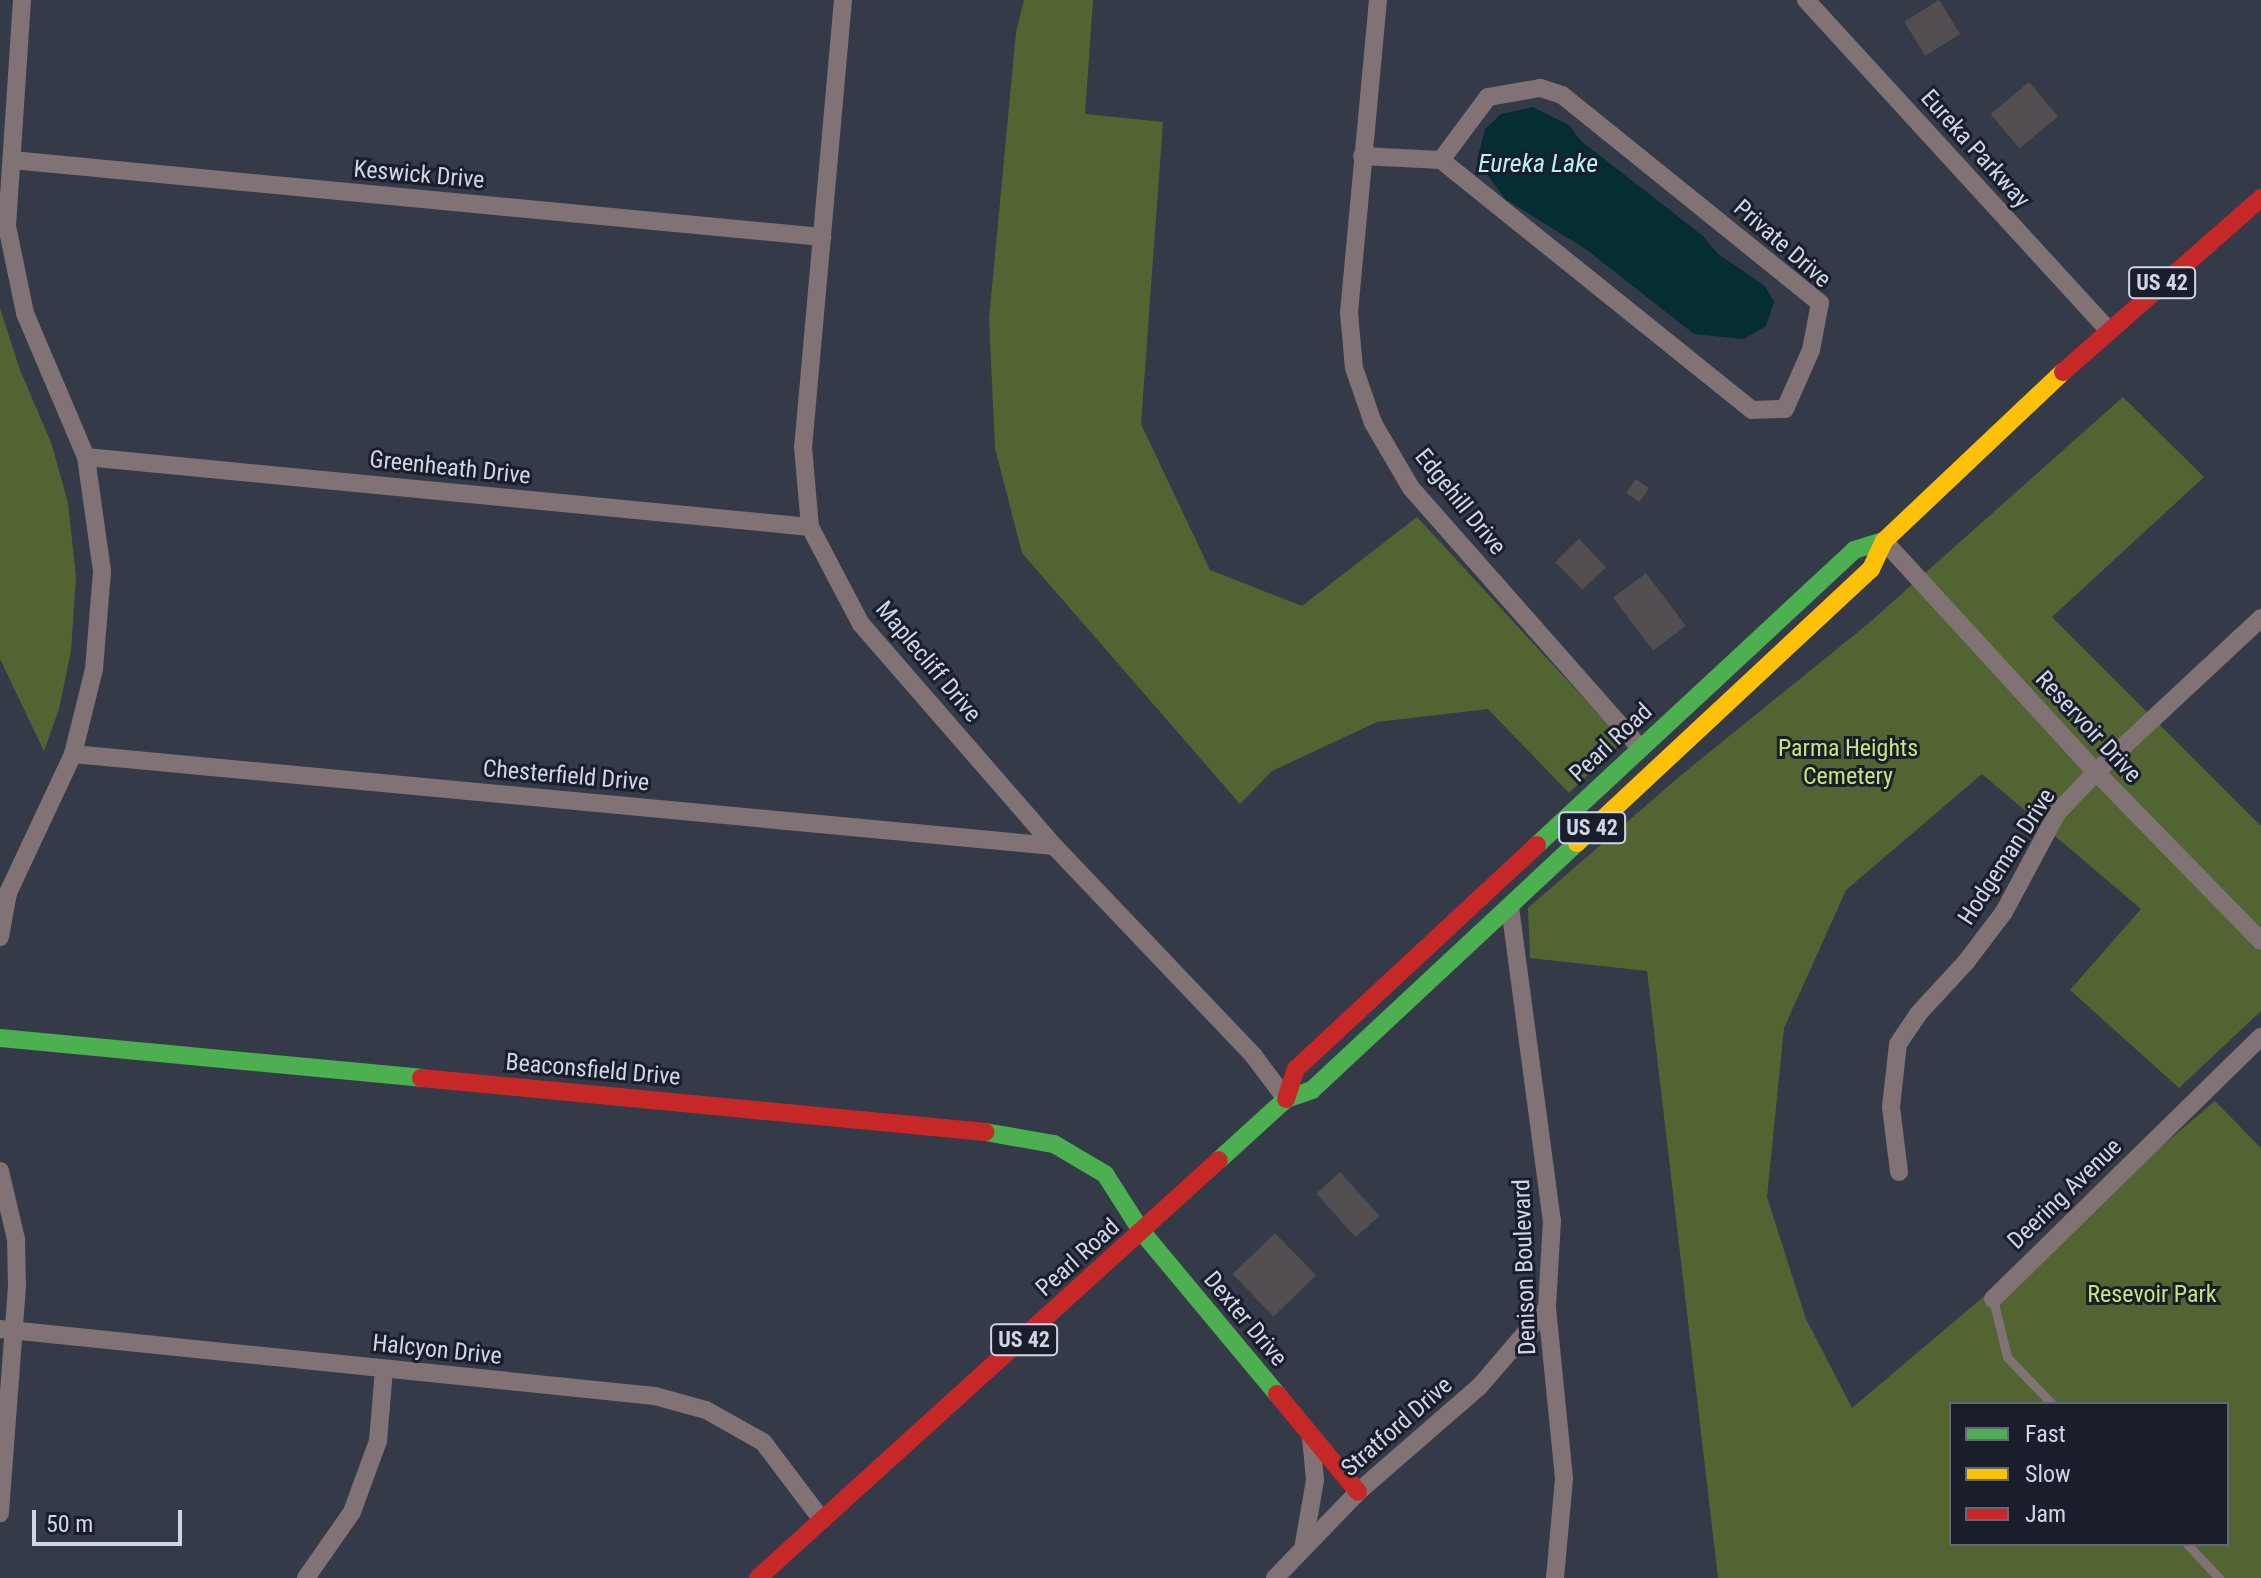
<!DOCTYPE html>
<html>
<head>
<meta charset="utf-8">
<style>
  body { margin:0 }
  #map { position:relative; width:2261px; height:1578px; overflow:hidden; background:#353a48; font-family:"Roboto Condensed",sans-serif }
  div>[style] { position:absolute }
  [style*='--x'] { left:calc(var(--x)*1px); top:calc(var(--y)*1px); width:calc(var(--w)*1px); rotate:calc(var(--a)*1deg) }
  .green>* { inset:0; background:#526432 }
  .water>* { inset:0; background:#052d34 }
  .building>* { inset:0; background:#524e51; transform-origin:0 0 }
  .lane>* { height:9px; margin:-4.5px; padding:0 4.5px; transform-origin:4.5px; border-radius:4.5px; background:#817275 }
  .street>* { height:18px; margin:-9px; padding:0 9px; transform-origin:9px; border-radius:9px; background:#817275 }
  .fast>* { height:18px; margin:-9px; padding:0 9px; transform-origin:9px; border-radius:9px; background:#4caf50 }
  .slow>* { height:18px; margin:-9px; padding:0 9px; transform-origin:9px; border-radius:9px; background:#ffc107 }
  .jam>* { height:18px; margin:-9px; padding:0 9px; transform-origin:9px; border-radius:9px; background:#c62828 }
  span { translate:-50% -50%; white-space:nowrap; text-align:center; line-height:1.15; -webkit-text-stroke:6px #1a1e2a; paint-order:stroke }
  .shield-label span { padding:2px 6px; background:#1a1e2a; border:2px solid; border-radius:6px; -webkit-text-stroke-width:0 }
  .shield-label { font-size:22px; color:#d0d6e7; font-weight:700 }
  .street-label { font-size:24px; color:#d0d6e7 }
  .park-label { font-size:24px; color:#c3e878 }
  .water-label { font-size:26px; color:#b8f0fa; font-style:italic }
  .legend { position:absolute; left:1949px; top:1402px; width:280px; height:144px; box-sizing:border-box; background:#1a1e2a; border:2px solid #636876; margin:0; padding:10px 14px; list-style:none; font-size:24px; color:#d0d6e7 }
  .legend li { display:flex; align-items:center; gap:16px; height:40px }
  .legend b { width:40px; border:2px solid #636876 }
  .scale { position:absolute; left:32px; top:1510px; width:150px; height:36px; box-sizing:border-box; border:4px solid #d0d6e7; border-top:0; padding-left:10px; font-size:24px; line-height:28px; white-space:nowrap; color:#d0d6e7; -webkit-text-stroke:6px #1a1e2a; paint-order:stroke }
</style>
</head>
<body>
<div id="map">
  <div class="green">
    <i style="clip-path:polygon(1024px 0,1093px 0,1085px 114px,1163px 122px,1141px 424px,1210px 570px,1302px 606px,1417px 517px,1623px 741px,1569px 793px,1488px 709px,1377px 722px,1272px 771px,1240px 804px,1022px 553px,995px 448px,989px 319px,1016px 32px)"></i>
    <i style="clip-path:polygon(0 308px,20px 370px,52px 445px,68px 503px,76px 577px,71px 651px,59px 709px,44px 751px,0 659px)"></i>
    <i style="clip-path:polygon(evenodd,2123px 397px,2204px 477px,2052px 617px,2261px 826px,2261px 1011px,2179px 1088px,2070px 990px,2141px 909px,1982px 774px,1846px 890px,1784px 1028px,1767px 1197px,1806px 1319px,1852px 1408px,2215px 1101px,2261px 1148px,2261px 1578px,1718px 1578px,1647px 971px,1530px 958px,1528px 908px,1680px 776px,1869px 623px,2123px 397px,1951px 1404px,2227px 1404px,2227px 1544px,1951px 1544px,1951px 1404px)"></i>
  </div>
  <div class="water">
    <i style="clip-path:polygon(1533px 107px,1569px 125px,1580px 140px,1703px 236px,1717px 253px,1765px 286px,1774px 302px,1766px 326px,1744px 339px,1694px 334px,1587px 250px,1505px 199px,1477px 160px,1485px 129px,1501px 114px)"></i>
  </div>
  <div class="building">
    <i style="left:1939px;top:0;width:40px;height:41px;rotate:58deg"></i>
    <i style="left:2029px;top:82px;width:45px;height:50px;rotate:50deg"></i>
    <i style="left:1636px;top:479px;width:16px;height:17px;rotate:35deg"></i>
    <i style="left:1579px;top:539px;width:39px;height:33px;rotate:46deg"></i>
    <i style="left:1646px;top:573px;width:66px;height:41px;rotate:53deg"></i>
    <i style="left:1340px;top:1172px;width:59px;height:32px;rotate:48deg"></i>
    <i style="left:1275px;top:1233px;width:59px;height:59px;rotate:46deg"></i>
  </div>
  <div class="lane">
    <i style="--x:1993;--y:1299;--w:60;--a:76.4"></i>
    <i style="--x:2007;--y:1357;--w:65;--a:46.2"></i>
    <i style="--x:2187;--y:1544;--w:47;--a:46.7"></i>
  </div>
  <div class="street">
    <i style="--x:843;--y:0;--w:449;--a:95.1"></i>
    <i style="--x:803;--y:447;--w:80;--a:85"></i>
    <i style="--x:810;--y:527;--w:110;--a:62.3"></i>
    <i style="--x:861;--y:624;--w:294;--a:49"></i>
    <i style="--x:1054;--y:846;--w:289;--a:46.4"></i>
    <i style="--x:1253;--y:1055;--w:55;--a:53.1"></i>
    <i style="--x:1378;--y:0;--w:314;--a:95.3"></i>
    <i style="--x:1349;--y:313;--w:55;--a:84.8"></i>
    <i style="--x:1354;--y:368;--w:58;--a:70.9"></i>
    <i style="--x:1373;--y:423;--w:75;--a:59.7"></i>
    <i style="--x:1411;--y:488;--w:346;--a:48.6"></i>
    <i style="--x:1806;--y:0;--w:447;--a:47.5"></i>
    <i style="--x:1362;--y:156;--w:79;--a:2.9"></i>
    <i style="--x:1441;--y:160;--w:399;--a:38.8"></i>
    <i style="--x:1752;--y:410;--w:33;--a:-2"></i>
    <i style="--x:1785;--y:409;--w:64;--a:-66.2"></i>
    <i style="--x:1811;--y:350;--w:48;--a:-79.2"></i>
    <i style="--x:1820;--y:303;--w:331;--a:-141.1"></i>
    <i style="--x:1562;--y:95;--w:23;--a:-162"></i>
    <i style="--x:1540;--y:88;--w:53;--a:170.2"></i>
    <i style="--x:1488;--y:97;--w:79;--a:126.7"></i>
    <i style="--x:12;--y:160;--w:814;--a:5.43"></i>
    <i style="--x:86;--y:457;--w:727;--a:5.52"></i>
    <i style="--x:1884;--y:541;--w:314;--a:47.5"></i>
    <i style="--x:2096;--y:772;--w:236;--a:45.7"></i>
    <i style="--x:73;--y:754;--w:985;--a:5.36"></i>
    <i style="--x:1510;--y:907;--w:316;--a:82.4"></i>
    <i style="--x:1552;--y:1220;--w:88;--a:93.3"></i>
    <i style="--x:1547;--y:1308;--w:172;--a:84.3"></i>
    <i style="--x:1564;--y:1479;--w:99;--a:95.2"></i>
    <i style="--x:0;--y:937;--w:45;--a:-79.7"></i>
    <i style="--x:8;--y:893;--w:153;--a:-64.9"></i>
    <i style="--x:73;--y:754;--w:88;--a:-76.1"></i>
    <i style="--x:94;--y:669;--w:98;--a:-85.3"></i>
    <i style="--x:102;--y:571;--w:115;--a:-98"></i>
    <i style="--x:86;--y:457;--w:156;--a:-113"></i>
    <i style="--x:25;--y:313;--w:89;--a:-101.7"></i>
    <i style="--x:7;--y:226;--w:226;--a:-86.2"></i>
    <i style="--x:0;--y:1171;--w:70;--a:76.8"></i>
    <i style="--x:16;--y:1239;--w:47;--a:88.8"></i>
    <i style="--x:17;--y:1286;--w:228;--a:94.3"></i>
    <i style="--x:1899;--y:1172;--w:65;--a:-97"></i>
    <i style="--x:1891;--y:1107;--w:63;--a:-83.7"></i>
    <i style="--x:1898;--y:1044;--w:36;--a:-56"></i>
    <i style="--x:1918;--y:1014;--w:71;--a:-47.3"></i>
    <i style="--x:1966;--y:962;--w:63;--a:-52.8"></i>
    <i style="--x:2004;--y:912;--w:112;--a:-61.8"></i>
    <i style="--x:2057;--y:813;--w:57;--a:-46.4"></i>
    <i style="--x:2096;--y:772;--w:226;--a:-43"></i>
    <i style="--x:1993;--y:1299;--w:375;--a:-44.4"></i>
    <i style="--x:0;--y:1329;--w:658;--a:5.84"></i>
    <i style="--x:655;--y:1396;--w:53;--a:15.4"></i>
    <i style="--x:706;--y:1410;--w:65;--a:29.3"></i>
    <i style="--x:763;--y:1442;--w:98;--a:52.9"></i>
    <i style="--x:1303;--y:1549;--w:70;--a:-80.1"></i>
    <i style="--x:1315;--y:1480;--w:43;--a:-95.3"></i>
    <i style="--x:306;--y:1578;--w:80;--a:-55.1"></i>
    <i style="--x:352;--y:1512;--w:76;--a:-69.9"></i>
    <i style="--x:378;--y:1441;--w:72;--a:-85.2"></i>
    <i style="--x:1275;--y:1578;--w:120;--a:-46"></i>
    <i style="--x:1358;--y:1492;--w:160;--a:-41"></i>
    <i style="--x:1479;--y:1387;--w:104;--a:-49.3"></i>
  </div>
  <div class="fast">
    <i style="--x:1537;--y:845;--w:433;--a:-42.9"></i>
    <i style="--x:1854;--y:550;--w:31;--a:-17"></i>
    <i style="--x:0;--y:1038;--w:423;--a:5.4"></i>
    <i style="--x:985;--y:1132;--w:70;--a:9.9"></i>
    <i style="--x:1054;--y:1144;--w:59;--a:30.5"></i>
    <i style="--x:1105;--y:1174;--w:69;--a:57.5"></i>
    <i style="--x:1142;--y:1232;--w:211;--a:50.2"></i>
    <i style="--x:1219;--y:1160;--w:91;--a:-42.3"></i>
    <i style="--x:1286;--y:1099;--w:28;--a:-19"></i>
    <i style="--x:1312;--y:1090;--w:362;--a:-43"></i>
  </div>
  <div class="slow">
    <i style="--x:1577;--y:843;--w:402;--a:-43"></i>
    <i style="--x:1871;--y:569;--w:31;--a:-65"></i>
    <i style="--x:1884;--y:541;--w:246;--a:-43.4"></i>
  </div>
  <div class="jam">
    <i style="--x:2063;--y:372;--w:264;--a:-41.3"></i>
    <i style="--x:421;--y:1078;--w:567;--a:5.47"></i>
    <i style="--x:1286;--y:1099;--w:32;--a:-72"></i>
    <i style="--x:1296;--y:1069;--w:329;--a:-42.9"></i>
    <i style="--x:1277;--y:1394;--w:127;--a:50.4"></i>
    <i style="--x:758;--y:1578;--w:622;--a:-42.2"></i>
  </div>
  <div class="shield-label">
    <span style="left:2162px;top:283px">US 42</span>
    <span style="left:1592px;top:828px">US 42</span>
    <span style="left:1024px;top:1340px">US 42</span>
  </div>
  <div class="street-label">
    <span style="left:1975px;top:149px;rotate:48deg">Eureka Parkway</span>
    <span style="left:419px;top:175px;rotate:5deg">Keswick Drive</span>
    <span style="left:1782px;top:244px;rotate:41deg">Private Drive</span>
    <span style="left:450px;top:468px;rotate:6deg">Greenheath Drive</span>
    <span style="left:1460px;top:502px;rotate:51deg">Edgehill Drive</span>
    <span style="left:928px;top:662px;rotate:50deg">Maplecliff Drive</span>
    <span style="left:2088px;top:727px;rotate:47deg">Reservoir Drive</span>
    <span style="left:1611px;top:743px;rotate:-43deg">Pearl Road</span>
    <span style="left:566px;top:776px;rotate:5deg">Chesterfield Drive</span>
    <span style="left:2007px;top:857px;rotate:-57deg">Hodgeman Drive</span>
    <span style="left:593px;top:1070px;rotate:5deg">Beaconsfield Drive</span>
    <span style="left:2065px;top:1194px;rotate:-44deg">Deering Avenue</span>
    <span style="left:1078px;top:1258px;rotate:-42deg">Pearl Road</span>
    <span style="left:1525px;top:1267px;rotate:-92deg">Denison Boulevard</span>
    <span style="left:1245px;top:1319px;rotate:50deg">Dexter Drive</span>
    <span style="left:437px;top:1350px;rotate:6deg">Halcyon Drive</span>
    <span style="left:1397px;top:1427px;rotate:-41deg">Stratford Drive</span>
  </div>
  <div class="park-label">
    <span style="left:1848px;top:763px">Parma Heights<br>Cemetery</span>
    <span style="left:2152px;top:1295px">Resevoir Park</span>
  </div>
  <div class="water-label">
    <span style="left:1538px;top:164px">Eureka Lake</span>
  </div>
  <ul class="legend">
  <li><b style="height:10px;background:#4caf50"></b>Fast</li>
  <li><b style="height:10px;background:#ffc107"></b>Slow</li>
  <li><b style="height:10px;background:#c62828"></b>Jam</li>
  </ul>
  <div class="scale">50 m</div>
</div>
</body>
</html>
